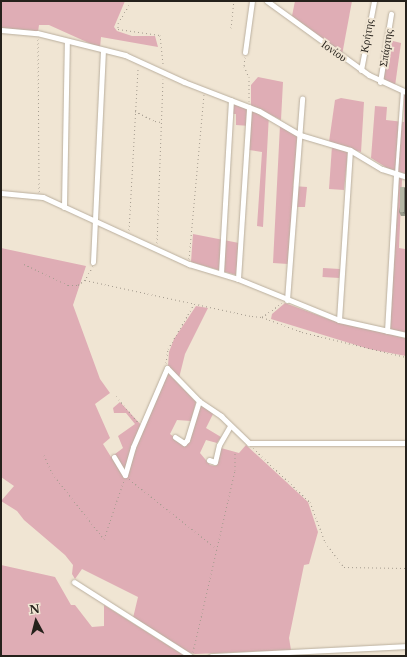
<!DOCTYPE html>
<html>
<head>
<meta charset="utf-8">
<style>
  body { margin:0 }
  #map { position:relative; width:407px; height:657px; overflow:hidden; background:#f0e5d3; font-family:"Libre Baskerville",serif }
  div>[style] { position:absolute }
  [style*='--x'] { left:calc(var(--x)*1px); top:calc(var(--y)*1px); width:calc(var(--w)*1px); rotate:calc(var(--a)*1deg) }
  .green>* { inset:0; background:#dfadb5; transform-origin:0 0 }
  .path>* { height:1px; margin-top:-0.5px; transform-origin:0; background:repeating-linear-gradient(90deg,#a59c8f 0 1px,transparent 0 4px) }
  .roads { filter:drop-shadow(0 0 1px #baaf9e) drop-shadow(0 0 1px #baaf9e) }
  .service>* { height:2.5px; margin:-1.25px; padding:0 1.25px; transform-origin:1.25px; border-radius:1.25px; background:#fff }
  .minor>* { height:5px; margin:-2.5px; padding:0 2.5px; transform-origin:2.5px; border-radius:2.5px; background:#fff }
  .wall>* { inset:0; background:#9b9d8d }
  .shaded-wall>* { inset:0; background:#7e7f73 }
  .building>* { inset:0; background:#b4b6a4; transform-origin:0 0 }
  span { translate:-50% -50%; white-space:nowrap; text-align:center; line-height:1.15; -webkit-text-stroke:4px #f0e5d3; paint-order:stroke }
  .street-label { font-size:11px; color:#25211b }
  .frame { position:absolute; inset:0; border:2px solid #25211b; pointer-events:none }
  .north { position:absolute; left:16px; top:601px; width:40px; height:40px; -webkit-text-stroke:3px #f0e5d3; paint-order:stroke; rotate:353deg; font-size:11px; font-weight:700; line-height:16px; text-align:center; color:#25211b }
  .north::after { content:''; display:block; margin:auto; width:14px; height:18px; background:#25211b; clip-path:polygon(50% 0,100% 100%,50% 72%,0 100%) }
</style>
</head>
<body>
<div id="map">
  <div class="green">
    <i style="clip-path:polygon(1px 1px,125px 1px,114px 27px,117px 31px,132px 36px,155px 36px,158px 47px,101px 37px,100px 48px,49px 25px,39px 25px,38px 32px,1px 29px)"></i>
    <i style="clip-path:polygon(295px 1px,352px 1px,342px 55px,292px 16px)"></i>
    <i style="clip-path:polygon(389px 40px,401px 43px,395px 86px,382px 79px)"></i>
    <i style="clip-path:polygon(258px 77px,283px 82px,281px 120px,269px 114px,263px 227px,257px 226px,262px 152px,249px 150px,250px 126px,236px 125px,236px 114px,232px 114px,233px 104px,251px 110px,251px 85px)"></i>
    <i style="clip-path:polygon(404px 94px,406px 94px,406px 174px,387px 168px,371px 158px,375px 106px,387px 107px,386px 120px,404px 122px)"></i>
    <i style="clip-path:polygon(341px 98px,364px 102px,361px 152px,329px 142px,335px 100px)"></i>
    <i style="clip-path:polygon(280px 125px,298px 137px,293px 186px,307px 187px,305px 207px,292px 207px,288px 264px,273px 263px)"></i>
    <i style="clip-path:polygon(332px 146px,348px 152px,344px 190px,329px 189px)"></i>
    <i style="clip-path:polygon(398px 177px,402px 179px,399px 248px,405px 249px,406px 227px,406px 333px,390px 329px)"></i>
    <i style="clip-path:polygon(193px 234px,239px 243px,236px 275px,191px 262px)"></i>
    <i style="clip-path:polygon(1px 248px,86px 266px,73px 305px,100px 379px,110px 393px,95px 404px,110px 438px,103px 444px,111px 457px,123px 448px,118px 436px,135px 424px,126px 413px,114px 413px,113px 408px,120px 402px,143px 427px,168px 373px,196px 402px,191px 421px,177px 420px,170px 434px,183px 444px,201px 405px,214px 412px,206px 428px,221px 437px,217px 443px,206px 440px,200px 453px,210px 465px,216px 466px,221px 448px,239px 453px,246px 445px,308px 502px,318px 532px,309px 564px,304px 565px,289px 638px,291px 650px,195px 654px,187px 652px,133px 618px,138px 597px,82px 569px,75px 579px,72px 574px,73px 565px,65px 555px,24px 520px,17px 511px,1px 501px,14px 486px,1px 477px)"></i>
    <i style="left:323px;top:268px;width:17px;height:9px;rotate:3deg"></i>
    <i style="clip-path:polygon(285px 303px,331px 320px,406px 338px,406px 356px,369px 349px,271px 319px,272px 314px)"></i>
    <i style="clip-path:polygon(196px 306px,208px 308px,185px 354px,179px 378px,168px 366px,169px 352px,174px 339px)"></i>
    <i style="clip-path:polygon(1px 565px,55px 577px,71px 605px,75px 605px,92px 627px,104px 626px,104px 605px,185px 656px,1px 656px)"></i>
  </div>
  <div class="path">
    <i style="--x:129;--y:5;--w:21;--a:121"></i>
    <i style="--x:118;--y:23;--w:6;--a:90"></i>
    <i style="--x:118;--y:29;--w:42;--a:8.1"></i>
    <i style="--x:160;--y:35;--w:31;--a:84"></i>
    <i style="--x:231;--y:28;--w:27;--a:-84"></i>
    <i style="--x:38;--y:39;--w:153;--a:89.6"></i>
    <i style="--x:245;--y:57;--w:9;--a:96"></i>
    <i style="--x:244;--y:66;--w:12;--a:66"></i>
    <i style="--x:249;--y:77;--w:24;--a:90"></i>
    <i style="--x:135;--y:111;--w:22;--a:27"></i>
    <i style="--x:155;--y:121;--w:6;--a:9"></i>
    <i style="--x:129;--y:230;--w:162;--a:-86.8"></i>
    <i style="--x:157;--y:243;--w:164;--a:-87.9"></i>
    <i style="--x:189;--y:259;--w:165;--a:-84.8"></i>
    <i style="--x:24;--y:264;--w:49;--a:25.5"></i>
    <i style="--x:68;--y:285;--w:10;--a:0"></i>
    <i style="--x:78;--y:285;--w:9;--a:-36"></i>
    <i style="--x:93;--y:266;--w:16;--a:120"></i>
    <i style="--x:85;--y:280;--w:171;--a:12.2"></i>
    <i style="--x:252;--y:316;--w:10;--a:6"></i>
    <i style="--x:262;--y:317;--w:24;--a:-35"></i>
    <i style="--x:262;--y:317;--w:43;--a:20.6"></i>
    <i style="--x:302;--y:332;--w:107;--a:13.5"></i>
    <i style="--x:166;--y:363;--w:14;--a:-82"></i>
    <i style="--x:168;--y:349;--w:52;--a:-60"></i>
    <i style="--x:116;--y:396;--w:34;--a:50"></i>
    <i style="--x:253;--y:448;--w:79;--a:43.5"></i>
    <i style="--x:310;--y:502;--w:43;--a:69.4"></i>
    <i style="--x:325;--y:542;--w:31;--a:53"></i>
    <i style="--x:344;--y:567;--w:62;--a:0.9"></i>
    <i style="--x:44;--y:455;--w:20;--a:66"></i>
    <i style="--x:52;--y:473;--w:84;--a:51.8"></i>
    <i style="--x:104;--y:539;--w:62;--a:-71.3"></i>
    <i style="--x:129;--y:479;--w:112;--a:38.5"></i>
    <i style="--x:193;--y:652;--w:187;--a:-77"></i>
    <i style="--x:235;--y:470;--w:18;--a:-90"></i>
  </div>
  <div class="roads">
    <div class="service">
      <i style="--x:396;--y:174;--w:83;--a:-85.9"></i>
    </div>
    <div class="minor">
      <i style="--x:267;--y:1;--w:126;--a:36"></i>
      <i style="--x:369;--y:75;--w:41;--a:24.7"></i>
      <i style="--x:1;--y:30;--w:36;--a:5"></i>
      <i style="--x:37;--y:33;--w:91;--a:14"></i>
      <i style="--x:125;--y:55;--w:65;--a:24.6"></i>
      <i style="--x:184;--y:82;--w:80;--a:21.1"></i>
      <i style="--x:259;--y:111;--w:48;--a:30.3"></i>
      <i style="--x:300;--y:135;--w:52;--a:16.7"></i>
      <i style="--x:350;--y:150;--w:37;--a:31"></i>
      <i style="--x:382;--y:169;--w:25;--a:18"></i>
      <i style="--x:245;--y:52;--w:51;--a:-82.2"></i>
      <i style="--x:361;--y:70;--w:70;--a:-79.3"></i>
      <i style="--x:380;--y:82;--w:69;--a:-80.8"></i>
      <i style="--x:1;--y:193;--w:42;--a:5.4"></i>
      <i style="--x:43;--y:197;--w:161;--a:24.7"></i>
      <i style="--x:189;--y:264;--w:51;--a:17"></i>
      <i style="--x:238;--y:279;--w:109;--a:22.1"></i>
      <i style="--x:339;--y:320;--w:69;--a:12.6"></i>
      <i style="--x:64;--y:207;--w:166;--a:-89"></i>
      <i style="--x:93;--y:262;--w:212;--a:-87.3"></i>
      <i style="--x:221;--y:273;--w:173;--a:-86.7"></i>
      <i style="--x:238;--y:279;--w:172;--a:-86.3"></i>
      <i style="--x:287;--y:300;--w:202;--a:-85.7"></i>
      <i style="--x:339;--y:320;--w:170;--a:-86.3"></i>
      <i style="--x:387;--y:331;--w:157;--a:-86.7"></i>
      <i style="--x:175;--y:437;--w:11;--a:34"></i>
      <i style="--x:184;--y:443;--w:4;--a:-45"></i>
      <i style="--x:187;--y:440;--w:41;--a:-72.9"></i>
      <i style="--x:114;--y:457;--w:21;--a:59"></i>
      <i style="--x:209;--y:460;--w:6;--a:18"></i>
      <i style="--x:215;--y:462;--w:17;--a:-77"></i>
      <i style="--x:219;--y:445;--w:22;--a:-60"></i>
      <i style="--x:125;--y:475;--w:29;--a:-74"></i>
      <i style="--x:133;--y:447;--w:86;--a:-66.7"></i>
      <i style="--x:167;--y:368;--w:46;--a:45.9"></i>
      <i style="--x:199;--y:401;--w:27;--a:34"></i>
      <i style="--x:221;--y:416;--w:39;--a:44"></i>
      <i style="--x:249;--y:443;--w:157;--a:0"></i>
      <i style="--x:74;--y:582;--w:138;--a:32.5"></i>
      <i style="--x:211;--y:656;--w:195;--a:-2.9"></i>
    </div>
  </div>
  <div class="wall">
    <i style="clip-path:polygon(404px 187px,406px 189px,406px 216px,401px 216px,399px 212px)"></i>
  </div>
  <div class="shaded-wall">
    <i style="clip-path:polygon(404px 187px,406px 189px,406px 216px,403px 212px)"></i>
  </div>
  <div class="building">
    <i style="left:400px;top:187px;width:4px;height:25px"></i>
  </div>
  <div class="street-label">
    <span style="left:367px;top:36px;rotate:-80deg">Κρήτης</span>
    <span style="left:386px;top:48px;rotate:-81deg">Σπάρτης</span>
    <span style="left:334px;top:51px;rotate:35deg">Ιονίου</span>
  </div>
  <div class="frame"></div>
  <div class="north">N</div>
</div>
</body>
</html>
